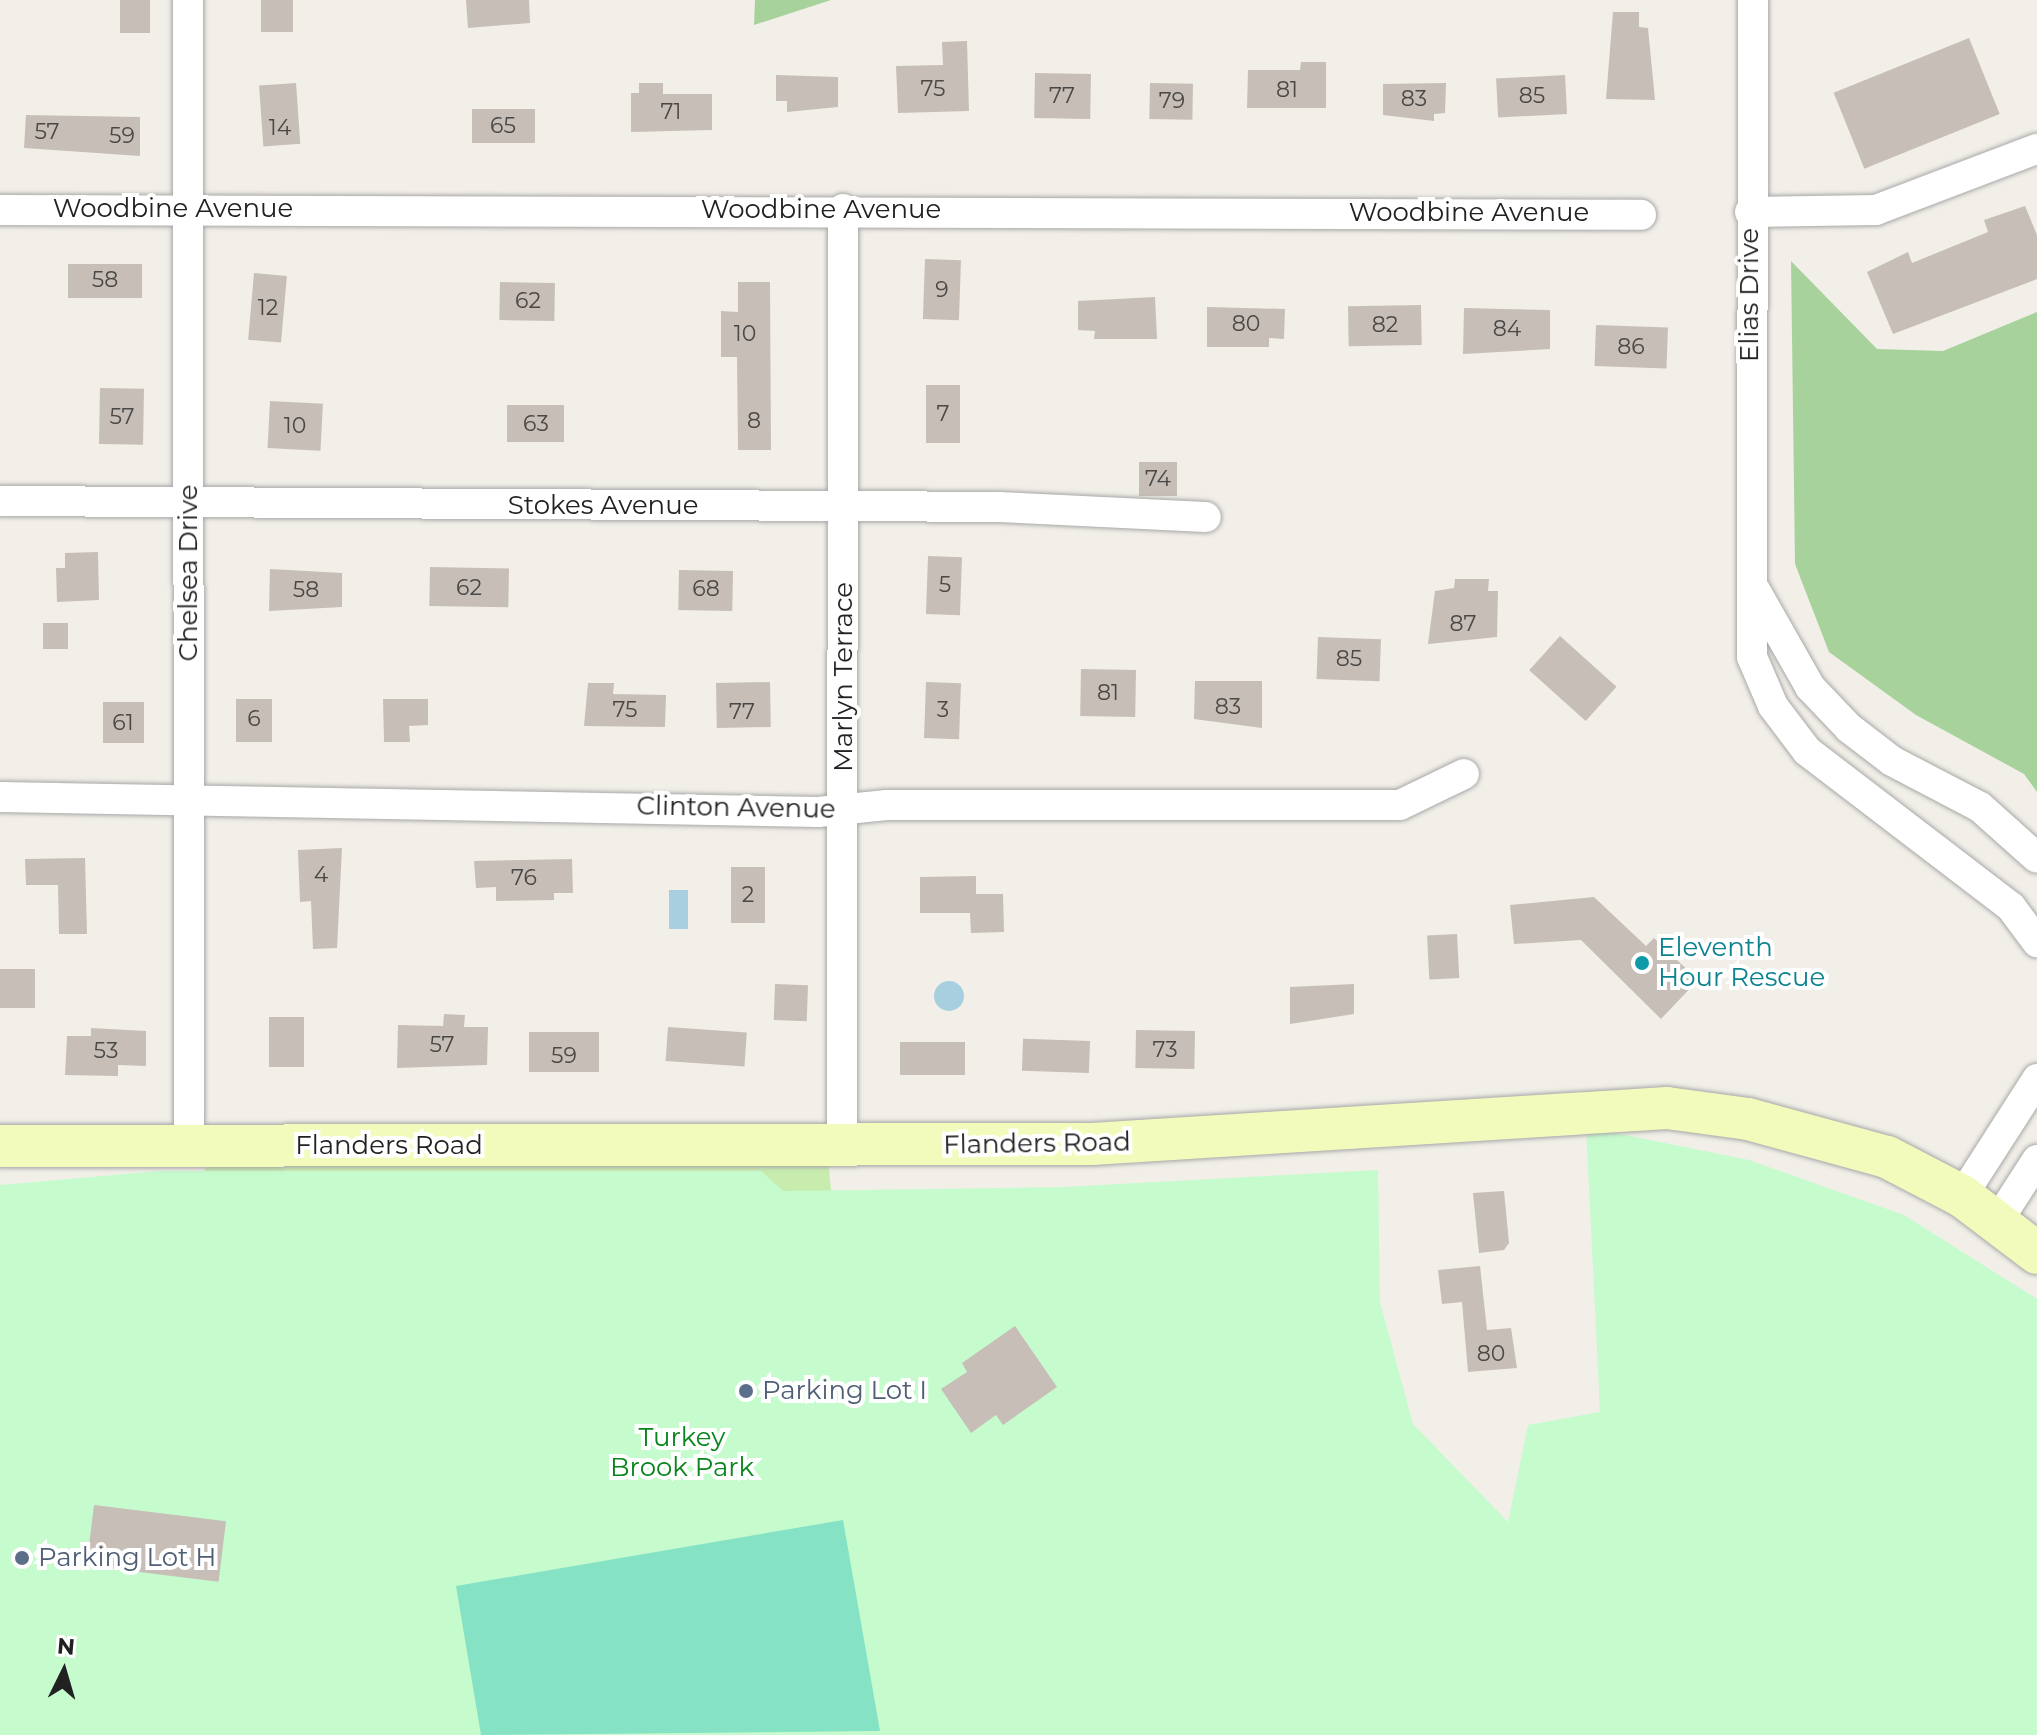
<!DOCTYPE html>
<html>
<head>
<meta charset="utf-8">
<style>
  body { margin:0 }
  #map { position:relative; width:2037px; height:1735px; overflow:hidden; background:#f2efe8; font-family:Montserrat,sans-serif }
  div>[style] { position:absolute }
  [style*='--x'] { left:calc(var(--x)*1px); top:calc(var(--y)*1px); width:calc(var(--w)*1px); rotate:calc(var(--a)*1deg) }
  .grass>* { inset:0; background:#c8ecae }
  .forest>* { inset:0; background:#a8d29c }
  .park>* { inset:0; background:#c6fbce }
  .pitch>* { inset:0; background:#85e2c5 }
  .water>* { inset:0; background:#a8cfe0; transform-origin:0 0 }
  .round { border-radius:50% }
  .building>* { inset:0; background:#c7beb7; transform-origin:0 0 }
  .roads { filter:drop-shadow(0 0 2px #a8a8a8) drop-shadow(0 0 2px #a8a8a8) }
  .minor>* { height:30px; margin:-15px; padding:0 15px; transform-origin:15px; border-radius:15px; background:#fff }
  .secondary>* { height:42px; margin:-21px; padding:0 21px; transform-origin:21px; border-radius:21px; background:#f3fbbc }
  .dots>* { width:22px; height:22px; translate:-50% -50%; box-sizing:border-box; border:4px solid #fff; border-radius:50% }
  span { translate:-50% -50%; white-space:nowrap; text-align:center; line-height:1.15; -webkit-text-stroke:8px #fff; paint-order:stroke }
  .number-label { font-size:22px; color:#4a4846 }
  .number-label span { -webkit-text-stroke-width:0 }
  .street-label { font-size:26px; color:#212121 }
  .culture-label { font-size:26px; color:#0d838f }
  .left { translate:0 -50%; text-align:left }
  .service-label { font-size:26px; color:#4e5e75 }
  .park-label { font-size:26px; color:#09851d }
  .north { position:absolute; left:24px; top:1631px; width:80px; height:80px; -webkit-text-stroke:6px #fff; paint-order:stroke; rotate:5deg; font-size:22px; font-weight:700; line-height:32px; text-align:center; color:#212121 }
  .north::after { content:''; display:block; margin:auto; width:28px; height:36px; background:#212121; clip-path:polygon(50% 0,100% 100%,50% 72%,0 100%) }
</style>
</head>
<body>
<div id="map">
  <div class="grass">
    <i style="clip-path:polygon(828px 1159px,837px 1250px,198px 1184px,209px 1160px)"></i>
  </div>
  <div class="forest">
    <i style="clip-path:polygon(755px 0,831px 0,754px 25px)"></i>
    <i style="clip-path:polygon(1791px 261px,1877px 349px,1943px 351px,2037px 312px,2037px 792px,2024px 774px,1916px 715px,1829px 652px,1795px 564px)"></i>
  </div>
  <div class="park">
    <i style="clip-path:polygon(1586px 1127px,1749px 1160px,1904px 1215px,2037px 1299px,2037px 1735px,0 1735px,0 1185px,159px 1171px,761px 1171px,783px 1191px,1063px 1187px,1378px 1170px,1380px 1302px,1413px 1424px,1508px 1522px,1528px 1425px,1600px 1412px)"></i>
  </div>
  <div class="pitch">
    <i style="clip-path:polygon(843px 1520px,880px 1731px,481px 1735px,456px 1586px)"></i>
  </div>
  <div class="water">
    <i style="left:688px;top:890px;width:39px;height:19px;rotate:90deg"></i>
    <i class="round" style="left:934px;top:981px;width:30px;height:30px"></i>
  </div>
  <div class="building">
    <i style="left:120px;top:0;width:30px;height:33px"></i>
    <i style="left:261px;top:0;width:32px;height:32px"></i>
    <i style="clip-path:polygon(466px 0,529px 0,530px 23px,468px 28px)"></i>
    <i style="clip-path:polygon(1613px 12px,1639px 12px,1639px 27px,1648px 28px,1655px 100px,1606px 99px)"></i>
    <i style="left:1969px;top:38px;width:82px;height:146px;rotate:68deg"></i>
    <i style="clip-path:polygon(967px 41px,969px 111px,898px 113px,896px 66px,943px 65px,942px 42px)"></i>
    <i style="clip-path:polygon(1301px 62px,1326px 62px,1326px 108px,1247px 108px,1248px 70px,1300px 70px)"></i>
    <i style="left:1035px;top:73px;width:56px;height:45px;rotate:1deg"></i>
    <i style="clip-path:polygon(776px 75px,838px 77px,838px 107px,787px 112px,787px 101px,776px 101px)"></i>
    <i style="left:1565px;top:75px;width:39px;height:69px;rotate:87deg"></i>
    <i style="left:296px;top:83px;width:61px;height:37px;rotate:86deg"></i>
    <i style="clip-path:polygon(639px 83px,663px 83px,663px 94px,712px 94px,712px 130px,631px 132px,631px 93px,639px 93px)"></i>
    <i style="left:1150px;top:83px;width:43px;height:36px;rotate:1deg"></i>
    <i style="clip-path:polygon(1446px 83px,1445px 113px,1434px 114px,1434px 121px,1383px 115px,1383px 84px)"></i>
    <i style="left:472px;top:109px;width:63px;height:34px"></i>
    <i style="clip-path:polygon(26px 115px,140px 117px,140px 156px,24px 148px)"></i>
    <i style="clip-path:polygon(2025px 206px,2037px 235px,2037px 279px,1893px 334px,1867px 272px,1908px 252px,1912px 263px,1988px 232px,1984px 220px)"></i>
    <i style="left:925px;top:259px;width:36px;height:60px;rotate:2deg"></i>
    <i style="left:68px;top:264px;width:74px;height:34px"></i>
    <i style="left:254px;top:273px;width:33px;height:67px;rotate:5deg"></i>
    <i style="left:500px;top:282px;width:55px;height:38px;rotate:1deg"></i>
    <i style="clip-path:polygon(738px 282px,770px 282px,771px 450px,738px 450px,737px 357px,721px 357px,721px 311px,738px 312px)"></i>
    <i style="clip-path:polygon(1155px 297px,1157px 339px,1094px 339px,1095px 331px,1078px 330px,1078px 301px)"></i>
    <i style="left:1421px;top:305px;width:40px;height:73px;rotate:89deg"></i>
    <i style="clip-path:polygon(1207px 307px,1285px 309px,1284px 339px,1269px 338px,1269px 347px,1207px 347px)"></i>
    <i style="clip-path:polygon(1464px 308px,1550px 310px,1550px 349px,1463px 354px)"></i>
    <i style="left:1596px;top:325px;width:72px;height:41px;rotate:2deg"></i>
    <i style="left:926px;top:385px;width:34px;height:58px"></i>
    <i style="left:100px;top:388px;width:44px;height:56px;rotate:1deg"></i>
    <i style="left:270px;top:401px;width:53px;height:47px;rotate:3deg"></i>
    <i style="left:564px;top:405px;width:37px;height:57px;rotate:90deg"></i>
    <i style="left:1139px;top:462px;width:38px;height:34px"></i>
    <i style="clip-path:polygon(98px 552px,99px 600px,57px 602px,56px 568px,65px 568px,65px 553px)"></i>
    <i style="left:928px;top:556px;width:34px;height:58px;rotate:2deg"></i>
    <i style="left:430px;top:567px;width:79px;height:39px;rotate:1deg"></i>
    <i style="clip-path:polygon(270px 569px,342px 573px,342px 607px,269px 611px)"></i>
    <i style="left:679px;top:570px;width:54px;height:40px;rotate:1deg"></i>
    <i style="clip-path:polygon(1455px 579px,1489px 579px,1488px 591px,1498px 591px,1497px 637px,1428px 644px,1435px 591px,1454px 588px)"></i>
    <i style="left:43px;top:623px;width:25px;height:26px"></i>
    <i style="left:1560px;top:636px;width:76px;height:46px;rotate:42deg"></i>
    <i style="left:1318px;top:637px;width:63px;height:42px;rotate:2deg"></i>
    <i style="left:1081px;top:669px;width:55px;height:47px;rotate:1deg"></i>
    <i style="clip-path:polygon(1195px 681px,1262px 681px,1262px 728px,1194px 719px)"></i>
    <i style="left:770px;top:682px;width:45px;height:54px;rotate:89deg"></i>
    <i style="left:926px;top:682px;width:35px;height:56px;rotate:2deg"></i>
    <i style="clip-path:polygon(588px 683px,614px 683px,613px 694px,666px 695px,665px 727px,584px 726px)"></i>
    <i style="left:272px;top:699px;width:43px;height:36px;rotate:90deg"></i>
    <i style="clip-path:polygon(383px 699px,428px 699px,428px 725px,409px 726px,410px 742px,384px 742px)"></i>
    <i style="left:103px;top:702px;width:41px;height:41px"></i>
    <i style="clip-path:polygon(342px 848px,337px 948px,313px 949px,311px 901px,300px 902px,298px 850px)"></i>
    <i style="clip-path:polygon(85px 858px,87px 934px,59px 934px,58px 885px,26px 885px,25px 859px)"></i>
    <i style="clip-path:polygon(572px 859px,573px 893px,554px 893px,554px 900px,496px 901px,496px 887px,476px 888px,474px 861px)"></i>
    <i style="left:731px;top:867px;width:34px;height:56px"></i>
    <i style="clip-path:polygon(976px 876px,976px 894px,1003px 894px,1004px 932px,971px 933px,970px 913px,920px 913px,920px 877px)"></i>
    <i style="clip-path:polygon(1594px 897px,1646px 946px,1654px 938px,1698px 980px,1661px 1019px,1581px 940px,1514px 944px,1510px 905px)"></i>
    <i style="left:1457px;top:934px;width:44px;height:30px;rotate:87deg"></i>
    <i style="left:0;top:969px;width:35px;height:39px"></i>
    <i style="left:775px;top:984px;width:33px;height:36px;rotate:2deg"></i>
    <i style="clip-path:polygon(1354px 984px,1354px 1014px,1290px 1024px,1290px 987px)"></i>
    <i style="clip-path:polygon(444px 1014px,465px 1015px,464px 1027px,488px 1027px,487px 1065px,397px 1068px,398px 1025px,443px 1026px)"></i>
    <i style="left:269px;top:1017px;width:35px;height:50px"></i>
    <i style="left:668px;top:1027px;width:79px;height:34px;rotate:4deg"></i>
    <i style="clip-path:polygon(91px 1028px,146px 1031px,146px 1066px,118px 1065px,118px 1076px,65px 1075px,67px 1036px,91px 1036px)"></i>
    <i style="left:1136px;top:1030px;width:59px;height:38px;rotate:1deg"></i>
    <i style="left:599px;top:1032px;width:40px;height:70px;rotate:90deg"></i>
    <i style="left:1090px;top:1041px;width:32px;height:67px;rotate:92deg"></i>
    <i style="left:900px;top:1042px;width:65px;height:33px"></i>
    <i style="clip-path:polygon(1504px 1191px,1509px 1243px,1504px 1250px,1479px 1253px,1473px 1193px)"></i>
    <i style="clip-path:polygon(1480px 1266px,1487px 1330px,1511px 1328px,1517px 1368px,1468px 1372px,1462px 1302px,1442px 1304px,1438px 1270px)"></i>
    <i style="clip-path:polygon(1015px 1326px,1057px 1387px,1003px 1425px,996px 1415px,971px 1433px,941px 1389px,967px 1372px,962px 1363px)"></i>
    <i style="left:94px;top:1505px;width:133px;height:61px;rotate:7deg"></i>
  </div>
  <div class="roads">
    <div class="minor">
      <i style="--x:188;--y:0;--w:1147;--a:89.95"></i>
      <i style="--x:1753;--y:0;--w:657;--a:90.09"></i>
      <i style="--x:1752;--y:657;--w:53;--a:66.8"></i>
      <i style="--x:1773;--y:706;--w:56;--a:52.9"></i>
      <i style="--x:1807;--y:751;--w:257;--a:37.4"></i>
      <i style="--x:2011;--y:907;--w:44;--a:53.4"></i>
      <i style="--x:0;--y:210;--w:1641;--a:0.17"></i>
      <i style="--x:1750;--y:212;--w:126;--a:-0.9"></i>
      <i style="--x:1876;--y:210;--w:172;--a:-20.8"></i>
      <i style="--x:0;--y:501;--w:999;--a:0.34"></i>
      <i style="--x:999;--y:507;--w:207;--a:2.8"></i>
      <i style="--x:1755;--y:590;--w:112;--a:60.4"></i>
      <i style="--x:1810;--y:687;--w:57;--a:46.4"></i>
      <i style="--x:1849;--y:728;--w:54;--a:37.5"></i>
      <i style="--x:1892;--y:761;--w:99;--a:27.6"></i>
      <i style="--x:1980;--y:807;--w:76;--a:41.8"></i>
      <i style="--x:0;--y:797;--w:818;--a:1.05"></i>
      <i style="--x:818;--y:812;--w:69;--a:-5.8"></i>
      <i style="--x:887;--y:805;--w:513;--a:0"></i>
      <i style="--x:1400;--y:805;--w:71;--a:-25.8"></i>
      <i style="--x:842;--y:1145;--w:936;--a:-89.94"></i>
      <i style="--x:1962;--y:1196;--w:139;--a:-57.3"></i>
      <i style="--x:1997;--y:1222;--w:74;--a:-57.2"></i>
    </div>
    <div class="secondary">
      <i style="--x:0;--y:1146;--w:1092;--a:-0.1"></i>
      <i style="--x:1092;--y:1144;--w:576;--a:-3.58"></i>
      <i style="--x:1667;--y:1108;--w:82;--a:7.7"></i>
      <i style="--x:1748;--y:1119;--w:144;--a:15.3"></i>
      <i style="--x:1887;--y:1157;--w:85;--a:27.5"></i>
      <i style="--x:1962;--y:1196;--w:94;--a:37.2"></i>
    </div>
  </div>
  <div class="dots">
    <i style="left:1642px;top:963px;background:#0f9aa8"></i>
    <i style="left:746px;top:1391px;background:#5c6f8a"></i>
    <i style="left:22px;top:1558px;background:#5c6f8a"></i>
  </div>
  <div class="number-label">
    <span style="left:933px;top:89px">75</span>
    <span style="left:1287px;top:90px">81</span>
    <span style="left:1062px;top:96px">77</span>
    <span style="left:1532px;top:96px">85</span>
    <span style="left:1414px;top:99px">83</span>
    <span style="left:1172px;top:101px">79</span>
    <span style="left:671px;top:112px">71</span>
    <span style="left:503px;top:126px">65</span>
    <span style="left:280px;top:128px">14</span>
    <span style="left:47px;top:132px">57</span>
    <span style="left:122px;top:136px">59</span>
    <span style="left:105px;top:280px">58</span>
    <span style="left:942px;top:290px">9</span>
    <span style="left:528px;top:301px">62</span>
    <span style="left:268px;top:308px">12</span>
    <span style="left:1246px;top:324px">80</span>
    <span style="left:1385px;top:325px">82</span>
    <span style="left:1507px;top:329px">84</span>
    <span style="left:745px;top:334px">10</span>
    <span style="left:1631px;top:347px">86</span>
    <span style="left:943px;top:414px">7</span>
    <span style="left:122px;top:417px">57</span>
    <span style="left:754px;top:421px">8</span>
    <span style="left:536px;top:424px">63</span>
    <span style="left:295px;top:426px">10</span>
    <span style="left:1158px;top:479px">74</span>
    <span style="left:945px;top:585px">5</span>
    <span style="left:469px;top:588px">62</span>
    <span style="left:706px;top:589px">68</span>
    <span style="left:306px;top:590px">58</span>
    <span style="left:1463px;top:624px">87</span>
    <span style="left:1349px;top:659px">85</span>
    <span style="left:1108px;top:693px">81</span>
    <span style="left:1228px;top:707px">83</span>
    <span style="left:625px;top:710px">75</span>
    <span style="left:943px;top:710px">3</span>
    <span style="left:742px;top:712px">77</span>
    <span style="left:254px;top:719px">6</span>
    <span style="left:123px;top:723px">61</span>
    <span style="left:321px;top:875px">4</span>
    <span style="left:524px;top:878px">76</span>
    <span style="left:748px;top:895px">2</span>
    <span style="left:442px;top:1045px">57</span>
    <span style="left:1165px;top:1050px">73</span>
    <span style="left:106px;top:1051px">53</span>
    <span style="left:564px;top:1056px">59</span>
    <span style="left:1491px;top:1354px">80</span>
  </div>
  <div class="street-label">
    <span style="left:173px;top:209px">Woodbine Avenue</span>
    <span style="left:821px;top:210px">Woodbine Avenue</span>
    <span style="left:1469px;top:213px">Woodbine Avenue</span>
    <span style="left:1750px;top:295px;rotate:-90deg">Elias Drive</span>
    <span style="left:603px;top:506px">Stokes Avenue</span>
    <span style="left:189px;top:573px;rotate:-90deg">Chelsea Drive</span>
    <span style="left:844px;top:677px;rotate:-90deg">Marlyn Terrace</span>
    <span style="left:736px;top:808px;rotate:1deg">Clinton Avenue</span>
    <span style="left:1037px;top:1144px;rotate:-1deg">Flanders Road</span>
    <span style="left:389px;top:1146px">Flanders Road</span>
  </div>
  <div class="culture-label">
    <span class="left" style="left:1658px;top:963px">Eleventh<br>Hour Rescue</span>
  </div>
  <div class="service-label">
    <span class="left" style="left:762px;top:1391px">Parking Lot I</span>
    <span class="left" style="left:38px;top:1558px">Parking Lot H</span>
  </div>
  <div class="park-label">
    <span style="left:682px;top:1453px">Turkey<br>Brook Park</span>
  </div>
  <div class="north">N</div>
</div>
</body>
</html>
